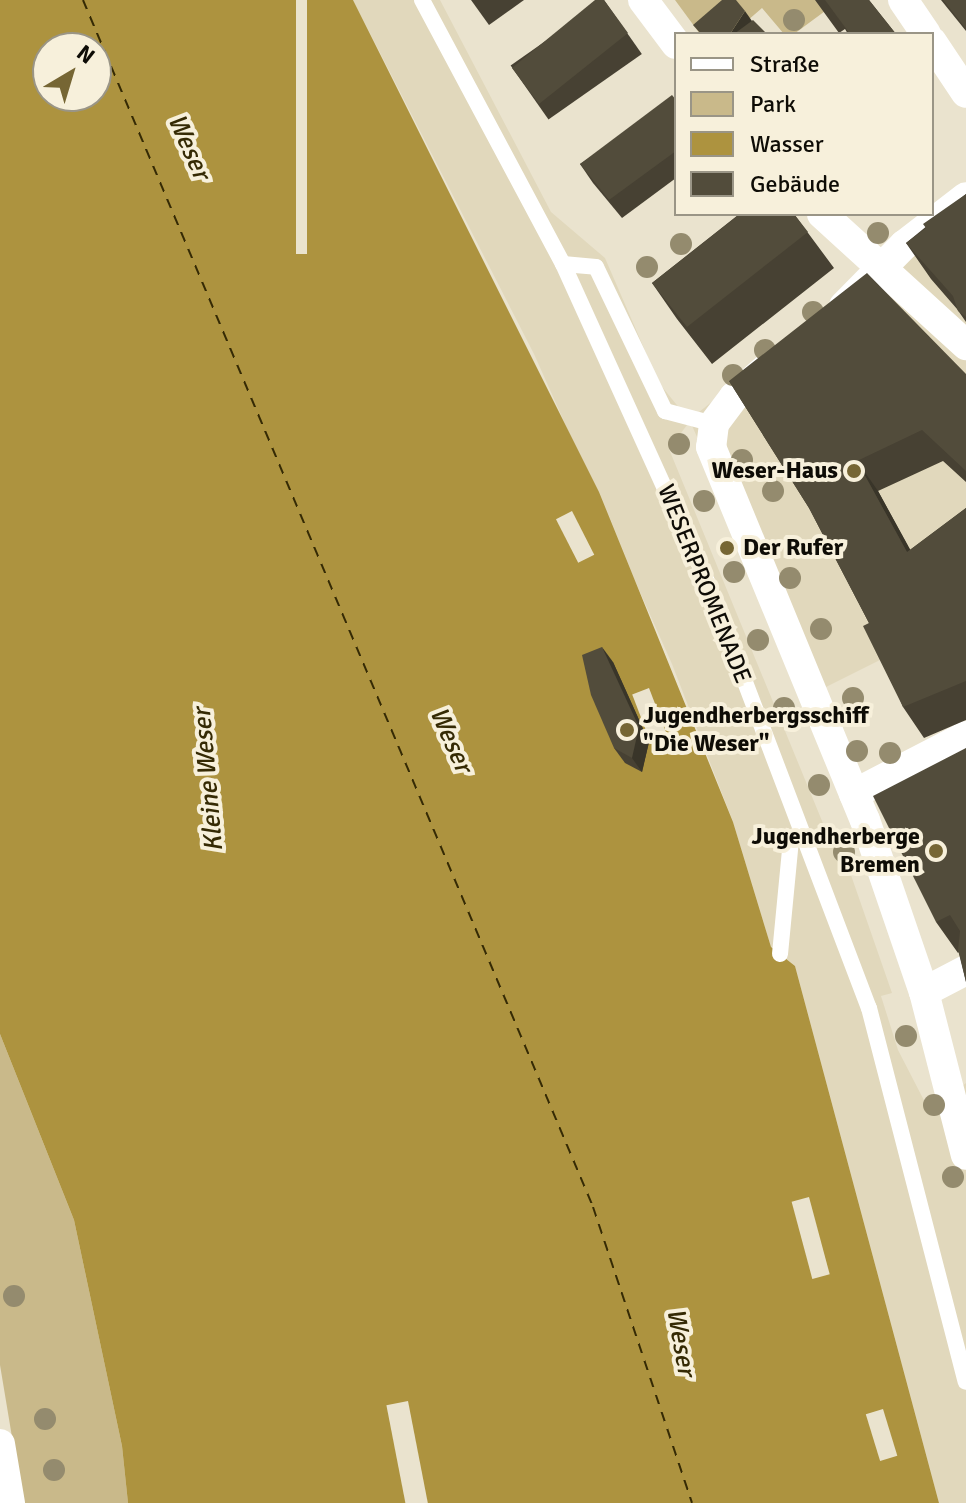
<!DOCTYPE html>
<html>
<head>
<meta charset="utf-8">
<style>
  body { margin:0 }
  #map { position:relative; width:966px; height:1503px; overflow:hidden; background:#eae3ce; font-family:Signika,sans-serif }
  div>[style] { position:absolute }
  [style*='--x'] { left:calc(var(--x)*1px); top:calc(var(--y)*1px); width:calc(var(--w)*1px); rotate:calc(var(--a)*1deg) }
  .built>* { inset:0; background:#e1d8bc }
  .green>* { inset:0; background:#c9b98a }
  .water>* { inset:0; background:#ad933f }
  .pier>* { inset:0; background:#eae3ce; transform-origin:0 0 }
  .ferry>* { height:2px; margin-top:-1px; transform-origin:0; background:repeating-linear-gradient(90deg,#352a04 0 10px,transparent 0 18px) }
  .service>* { height:16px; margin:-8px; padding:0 8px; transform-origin:8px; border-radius:8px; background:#fff }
  .minor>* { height:30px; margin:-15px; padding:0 15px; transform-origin:15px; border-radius:15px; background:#fff }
  .trees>* { width:22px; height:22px; margin:-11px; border-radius:50%; background:#948b6e }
  .wall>* { inset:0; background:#474133; transform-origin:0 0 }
  .shaded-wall>* { inset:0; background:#393529 }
  .building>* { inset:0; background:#524c3b }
  .dots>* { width:22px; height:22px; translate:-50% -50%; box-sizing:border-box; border:4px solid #f7f0db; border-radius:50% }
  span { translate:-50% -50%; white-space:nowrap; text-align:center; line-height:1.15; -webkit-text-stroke:8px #f7f0db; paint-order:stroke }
  .poi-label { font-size:24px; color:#0e0c06; font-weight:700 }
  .right { translate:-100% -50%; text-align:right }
  .left { translate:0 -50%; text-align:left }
  .street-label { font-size:24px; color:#0e0c06 }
  .water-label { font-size:26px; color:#352a04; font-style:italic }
  .legend { position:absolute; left:674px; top:32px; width:260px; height:184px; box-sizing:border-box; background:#f7f0db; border:2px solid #9a9586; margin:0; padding:10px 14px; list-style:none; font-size:24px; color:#0e0c06 }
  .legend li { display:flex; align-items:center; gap:16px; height:40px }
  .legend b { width:40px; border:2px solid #9a9586 }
  .north { position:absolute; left:32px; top:32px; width:80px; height:80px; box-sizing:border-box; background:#f7f0db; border:2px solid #9a9586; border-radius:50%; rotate:38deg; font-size:22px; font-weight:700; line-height:32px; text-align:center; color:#0e0c06 }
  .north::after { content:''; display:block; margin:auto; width:28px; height:36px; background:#766634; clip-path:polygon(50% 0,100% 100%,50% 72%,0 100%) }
</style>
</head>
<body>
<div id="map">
  <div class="built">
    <i style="clip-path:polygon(353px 0,440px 0,551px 212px,605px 258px,659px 383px,689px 420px,966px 199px,966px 608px,886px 657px,810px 695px,690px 421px,669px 449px,827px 833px,836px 832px,892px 993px,881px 996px,898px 1050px,930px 1112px,966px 1083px,966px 1503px,939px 1503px,795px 966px,771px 947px,733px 822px,672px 664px,534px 354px)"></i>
  </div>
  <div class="green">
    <i style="clip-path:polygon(675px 0,840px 0,794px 34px,784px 34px,762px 8px,732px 34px,700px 34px)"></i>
    <i style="clip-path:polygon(0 1034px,74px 1220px,122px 1446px,128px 1503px,23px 1503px,0 1365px)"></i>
  </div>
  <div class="water">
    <i style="clip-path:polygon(evenodd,0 0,353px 0,599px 492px,733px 822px,771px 947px,795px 966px,939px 1503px,128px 1503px,122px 1446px,74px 1220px,0 1034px,0 0,48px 48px,96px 48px,96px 96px,48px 96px,48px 48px)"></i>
  </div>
  <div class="pier">
    <i style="left:296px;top:0;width:11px;height:254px"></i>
    <i style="left:572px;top:511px;width:49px;height:18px;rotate:63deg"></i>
    <i style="left:649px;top:688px;width:50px;height:18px;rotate:69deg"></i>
    <i style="left:809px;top:1197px;width:80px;height:18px;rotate:75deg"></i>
    <i style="left:408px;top:1401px;width:104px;height:22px;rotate:79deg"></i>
    <i style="left:883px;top:1409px;width:49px;height:18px;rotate:73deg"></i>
  </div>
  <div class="ferry">
    <i style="--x:83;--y:0;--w:1310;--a:67.09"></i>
    <i style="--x:593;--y:1207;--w:312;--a:71.5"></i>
  </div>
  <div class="service">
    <i style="--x:422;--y:0;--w:299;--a:61.9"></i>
    <i style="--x:563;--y:264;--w:349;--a:65.6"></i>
    <i style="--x:707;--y:582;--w:456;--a:69.2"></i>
    <i style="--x:869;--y:1008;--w:386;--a:75.5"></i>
    <i style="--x:563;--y:264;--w:33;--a:5"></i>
    <i style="--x:596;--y:267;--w:160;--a:64.4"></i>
    <i style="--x:665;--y:411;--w:51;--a:14.9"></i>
    <i style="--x:780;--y:954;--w:115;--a:-84.5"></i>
    <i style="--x:791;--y:840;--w:13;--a:-18"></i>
  </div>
  <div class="minor">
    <i style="--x:643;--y:0;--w:55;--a:53.1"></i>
    <i style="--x:903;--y:0;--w:41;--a:55.9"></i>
    <i style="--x:932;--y:42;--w:61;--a:56.3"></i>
    <i style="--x:822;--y:214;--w:195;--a:42.3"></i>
    <i style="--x:844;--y:306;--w:86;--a:-45.5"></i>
    <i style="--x:904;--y:245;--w:78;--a:-37.7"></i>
    <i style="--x:767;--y:368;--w:44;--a:138.7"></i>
    <i style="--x:734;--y:397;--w:34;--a:127"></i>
    <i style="--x:714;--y:424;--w:23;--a:97"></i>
    <i style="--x:711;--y:447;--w:404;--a:67.6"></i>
    <i style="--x:865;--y:820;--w:182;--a:71.1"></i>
    <i style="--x:924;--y:992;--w:168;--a:75.6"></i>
    <i style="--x:854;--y:794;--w:126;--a:-27.4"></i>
    <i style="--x:924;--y:992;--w:47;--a:-27.6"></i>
    <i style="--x:0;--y:1444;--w:60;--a:80.4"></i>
  </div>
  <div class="trees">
    <i style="left:794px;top:20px"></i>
    <i style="left:878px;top:233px"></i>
    <i style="left:681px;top:244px"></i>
    <i style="left:647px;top:267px"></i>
    <i style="left:813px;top:312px"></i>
    <i style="left:765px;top:350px"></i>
    <i style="left:733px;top:375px"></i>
    <i style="left:679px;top:444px"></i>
    <i style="left:742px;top:460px"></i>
    <i style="left:773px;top:491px"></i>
    <i style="left:704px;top:501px"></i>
    <i style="left:734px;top:572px"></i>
    <i style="left:790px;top:578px"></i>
    <i style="left:821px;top:629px"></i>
    <i style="left:758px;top:640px"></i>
    <i style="left:853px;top:698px"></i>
    <i style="left:784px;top:708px"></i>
    <i style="left:857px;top:751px"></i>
    <i style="left:890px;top:753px"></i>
    <i style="left:819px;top:785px"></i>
    <i style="left:844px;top:852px"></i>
    <i style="left:906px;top:1036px"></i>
    <i style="left:934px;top:1105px"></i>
    <i style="left:953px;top:1177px"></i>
    <i style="left:14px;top:1296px"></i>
    <i style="left:45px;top:1419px"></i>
    <i style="left:54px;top:1470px"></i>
  </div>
  <div class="wall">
    <i style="clip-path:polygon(471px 0,524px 0,489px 25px)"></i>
    <i style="left:604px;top:0;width:66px;height:114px;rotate:55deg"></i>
    <i style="clip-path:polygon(815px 0,869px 0,896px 34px,848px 34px,845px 29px,839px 33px)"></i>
    <i style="clip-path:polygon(941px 0,966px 0,966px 31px)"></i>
    <i style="clip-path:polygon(676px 100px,676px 178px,622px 218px,593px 183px,580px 164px)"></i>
    <i style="clip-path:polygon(966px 194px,966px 322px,957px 309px,931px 279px,906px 243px)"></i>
    <i style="clip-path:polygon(737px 214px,794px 214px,834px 268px,712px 364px,677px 319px,652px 283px,738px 215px)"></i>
    <i style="clip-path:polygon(966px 374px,966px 482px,943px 461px,878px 491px,910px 550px,966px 508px,966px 720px,924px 738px,903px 707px,869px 623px,809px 508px,729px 381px)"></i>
    <i style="clip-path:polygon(613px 662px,649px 742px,642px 772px,625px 763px,614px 748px)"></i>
    <i style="clip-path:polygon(966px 748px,966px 982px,959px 952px,958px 953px,936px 922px)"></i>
  </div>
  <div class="shaded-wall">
    <i style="clip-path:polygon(745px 11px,761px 34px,730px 34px)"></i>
    <i style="clip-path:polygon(857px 461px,878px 491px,928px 582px,907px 552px)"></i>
    <i style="clip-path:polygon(602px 647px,613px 662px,649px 742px,642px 772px,632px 758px)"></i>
  </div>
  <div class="building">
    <i style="clip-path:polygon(595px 0,604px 0,628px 33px,539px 104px,512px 68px)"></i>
    <i style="clip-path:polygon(722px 0,736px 0,745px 11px,730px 34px,701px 34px,693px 25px)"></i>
    <i style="clip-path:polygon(825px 0,869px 0,896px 34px,850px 34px)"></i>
    <i style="clip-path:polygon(943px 0,966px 0,966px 29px)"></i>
    <i style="clip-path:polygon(753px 20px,767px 34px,734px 34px)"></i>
    <i style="clip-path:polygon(672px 95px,676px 100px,676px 151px,609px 200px,580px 164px)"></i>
    <i style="clip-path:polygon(966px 194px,966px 317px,958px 311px,953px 296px,906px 243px,926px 228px,923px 224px)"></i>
    <i style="clip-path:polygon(740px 214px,794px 214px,808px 232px,687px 327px,652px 283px)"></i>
    <i style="clip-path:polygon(867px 273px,966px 374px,966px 471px,922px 430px,857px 461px,907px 552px,966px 508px,966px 681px,903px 707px,863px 626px,869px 623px,809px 508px,729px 381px)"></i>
    <i style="clip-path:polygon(602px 647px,639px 727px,632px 758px,614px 748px,591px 695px,582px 655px)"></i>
    <i style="clip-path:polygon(966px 748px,966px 982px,958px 950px,960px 931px,950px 915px,936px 922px,873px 796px)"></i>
  </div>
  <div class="dots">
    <i style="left:854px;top:471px;background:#766634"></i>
    <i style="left:727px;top:548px;background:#766634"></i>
    <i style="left:627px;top:730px;background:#766634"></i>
    <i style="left:936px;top:851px;background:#766634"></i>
  </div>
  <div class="poi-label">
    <span class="right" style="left:838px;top:471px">Weser-Haus</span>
    <span class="left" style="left:743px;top:548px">Der Rufer</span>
    <span class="left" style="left:643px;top:730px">Jugendherbergsschiff<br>"Die Weser"</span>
    <span class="right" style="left:920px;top:851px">Jugendherberge<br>Bremen</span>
  </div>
  <div class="street-label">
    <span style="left:704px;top:584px;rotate:68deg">WESERPROMENADE</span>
  </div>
  <div class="water-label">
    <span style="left:188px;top:147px;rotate:66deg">Weser</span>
    <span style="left:450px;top:740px;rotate:66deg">Weser</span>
    <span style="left:209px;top:780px;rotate:-95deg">Kleine Weser</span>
    <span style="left:680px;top:1342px;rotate:80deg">Weser</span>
  </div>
  <ul class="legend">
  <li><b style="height:10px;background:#fff"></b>Straße</li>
  <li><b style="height:22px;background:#c9b98a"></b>Park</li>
  <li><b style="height:22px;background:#ad933f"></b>Wasser</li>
  <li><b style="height:22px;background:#524c3b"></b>Gebäude</li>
  </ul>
  <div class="north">N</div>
</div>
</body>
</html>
